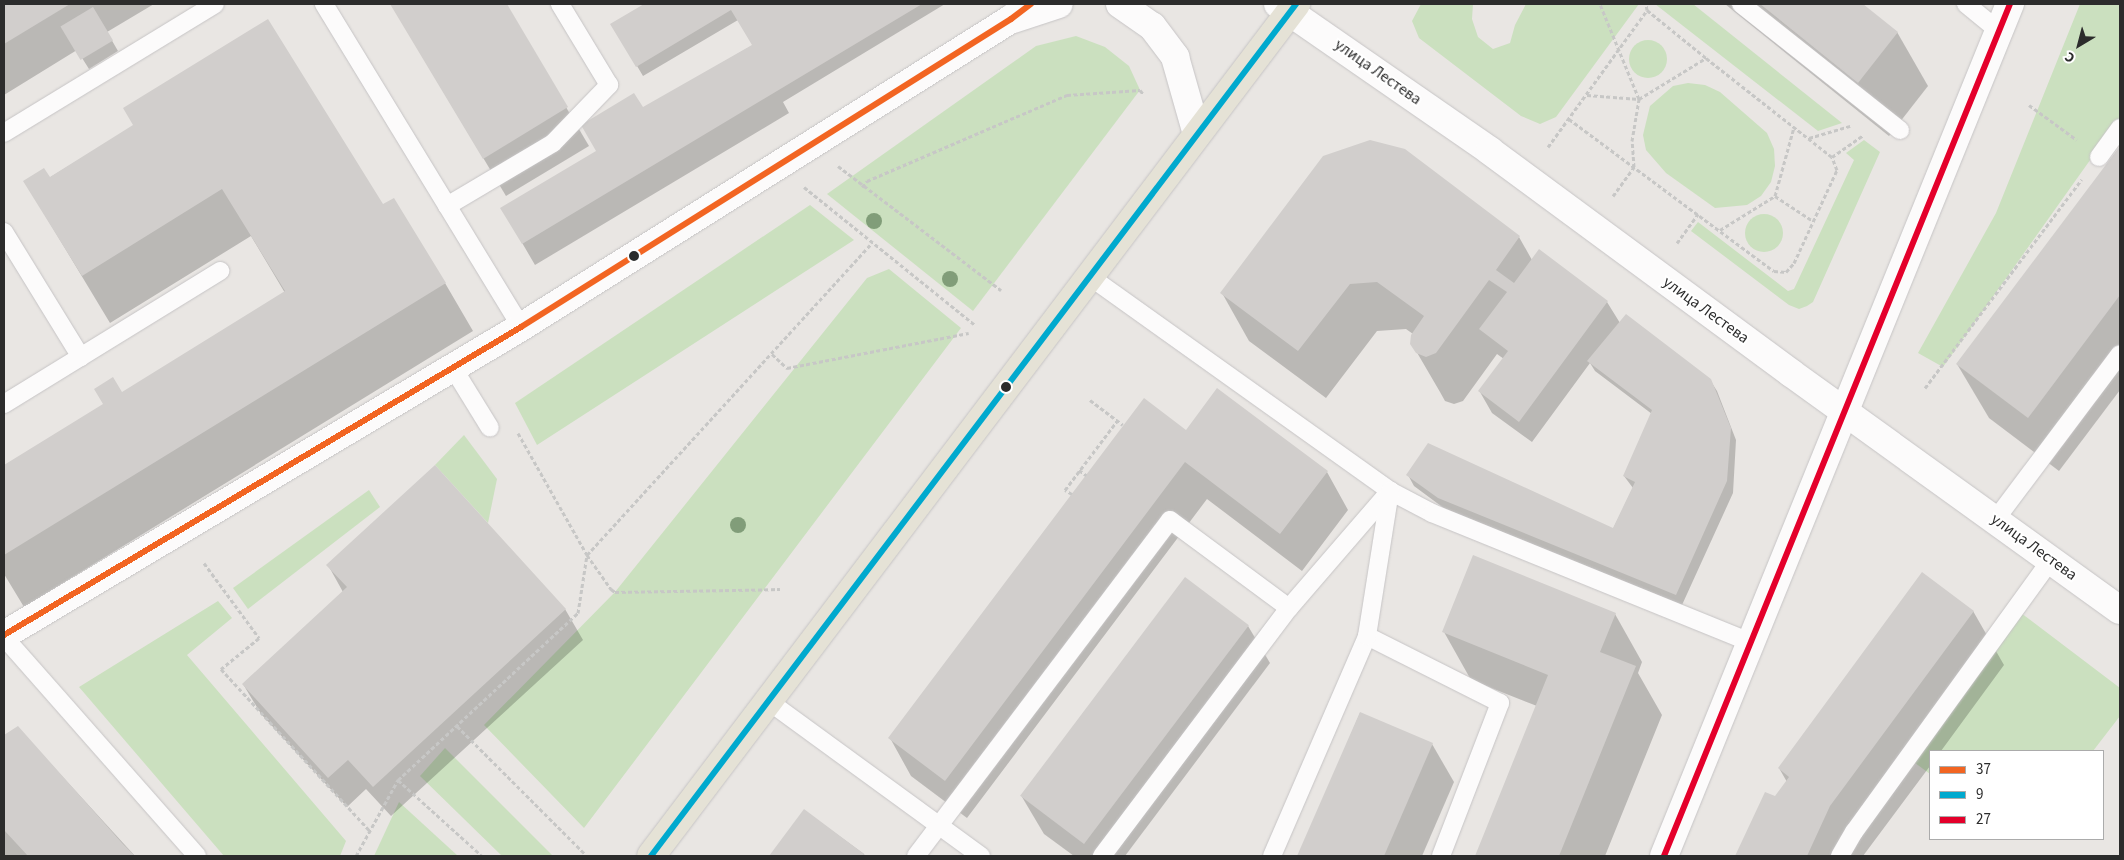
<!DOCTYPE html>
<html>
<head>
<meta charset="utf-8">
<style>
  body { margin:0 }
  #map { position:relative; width:2124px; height:860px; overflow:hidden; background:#e9e6e3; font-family:"Source Sans 3",sans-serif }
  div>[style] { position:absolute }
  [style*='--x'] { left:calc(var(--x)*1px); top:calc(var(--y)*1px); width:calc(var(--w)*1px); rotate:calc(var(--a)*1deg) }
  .green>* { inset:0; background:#cbe0bf }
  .round { border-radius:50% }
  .shadow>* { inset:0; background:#0003 }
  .building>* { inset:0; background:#d1cecc; transform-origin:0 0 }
  .path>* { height:3px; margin-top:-1.5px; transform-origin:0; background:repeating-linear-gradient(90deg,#c7c7c6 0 4px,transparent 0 6.5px) }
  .roads { filter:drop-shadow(0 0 1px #c6c4c5) drop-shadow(0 0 1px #c6c4c5) }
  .lane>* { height:18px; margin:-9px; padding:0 9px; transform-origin:9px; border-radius:9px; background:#fcfbfb }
  .secondary>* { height:28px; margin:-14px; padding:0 14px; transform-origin:14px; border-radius:14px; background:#fcfbfb }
  .primary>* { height:28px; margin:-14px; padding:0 14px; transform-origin:14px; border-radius:14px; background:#e5e2d6 }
  .bus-1>* { height:6px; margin:-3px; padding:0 3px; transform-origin:3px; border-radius:3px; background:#f26522 }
  .bus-2>* { height:6px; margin:-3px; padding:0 3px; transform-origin:3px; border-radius:3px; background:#00a9ce }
  .bus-3>* { height:6px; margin:-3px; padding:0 3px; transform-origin:3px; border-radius:3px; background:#e4002b }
  .trees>* { width:16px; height:16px; margin:-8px; border-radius:50%; background:#819d79 }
  .dots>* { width:14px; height:14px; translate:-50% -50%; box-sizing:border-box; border:2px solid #fff; border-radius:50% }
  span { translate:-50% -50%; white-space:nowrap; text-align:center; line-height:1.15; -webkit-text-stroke:4px #fff; paint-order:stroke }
  .street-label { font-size:16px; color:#2c2c2c }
  .frame { position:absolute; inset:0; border:5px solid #2c2c2c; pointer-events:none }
  .legend { position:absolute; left:1929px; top:750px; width:175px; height:90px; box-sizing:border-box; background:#fff; border:1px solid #ababab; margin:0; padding:6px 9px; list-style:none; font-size:15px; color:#2c2c2c }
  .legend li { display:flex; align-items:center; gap:10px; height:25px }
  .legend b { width:25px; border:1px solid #ababab }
  .north { position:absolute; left:2054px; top:20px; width:50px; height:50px; -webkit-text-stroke:4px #fff; paint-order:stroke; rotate:217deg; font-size:14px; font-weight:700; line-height:20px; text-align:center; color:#2c2c2c }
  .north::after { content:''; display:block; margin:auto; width:18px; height:22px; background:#2c2c2c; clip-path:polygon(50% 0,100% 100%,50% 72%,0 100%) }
</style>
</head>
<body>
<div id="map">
  <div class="green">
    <i style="clip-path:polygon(1421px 4px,1473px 4px,1472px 19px,1478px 37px,1493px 49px,1510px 43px,1515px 25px,1526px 4px,1639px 4px,1556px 117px,1540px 124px,1521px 116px,1419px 38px,1412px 21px)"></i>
    <i style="clip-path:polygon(1655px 4px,1693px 4px,1842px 123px,1818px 131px)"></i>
    <i style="clip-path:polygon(2080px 4px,2120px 4px,2120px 118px,1943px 367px,1918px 353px,1996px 213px)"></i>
    <i style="clip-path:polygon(1076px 36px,1105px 47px,1129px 66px,1140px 90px,973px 311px,827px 194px,1036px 46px)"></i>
    <i class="round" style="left:1629px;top:40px;width:38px;height:38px"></i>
    <i style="clip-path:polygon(1688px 83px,1705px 85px,1720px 92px,1767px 133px,1774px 149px,1775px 166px,1771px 182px,1761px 196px,1747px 205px,1715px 208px,1666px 173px,1646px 150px,1643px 135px,1650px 106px,1673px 86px)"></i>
    <i style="clip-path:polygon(1864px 140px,1880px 152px,1813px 302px,1807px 306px,1799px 309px,1789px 305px,1691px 231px,1698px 222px,1788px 291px,1794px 289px,1854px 160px,1846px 153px)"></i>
    <i style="clip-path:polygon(810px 205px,854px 240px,537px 445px,515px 403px)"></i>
    <i class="round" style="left:1745px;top:214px;width:38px;height:38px"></i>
    <i style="clip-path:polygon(889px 269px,961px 328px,584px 828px,484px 725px,615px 592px,867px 278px)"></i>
    <i style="clip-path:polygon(464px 435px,497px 479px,488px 523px,435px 465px)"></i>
    <i style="clip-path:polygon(369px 490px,380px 507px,248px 609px,233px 588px)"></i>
    <i style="clip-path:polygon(218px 601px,232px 618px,187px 655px,346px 841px,340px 856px,224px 856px,79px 687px)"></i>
    <i style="clip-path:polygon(2021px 613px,2120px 688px,2120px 716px,2093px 751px,1930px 751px,1930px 774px,1911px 760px)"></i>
    <i style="clip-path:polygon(445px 748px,553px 856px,502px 856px,420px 776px)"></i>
    <i style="clip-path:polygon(399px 802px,458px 856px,374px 856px)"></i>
  </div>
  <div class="shadow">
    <i style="clip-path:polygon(4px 4px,154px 4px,107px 32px,118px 51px,89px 69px,77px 50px,4px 95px)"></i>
    <i style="clip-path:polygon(391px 4px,505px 4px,589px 146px,506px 196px)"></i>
    <i style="clip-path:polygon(646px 4px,945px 4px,783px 102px,789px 113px,535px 265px,514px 229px,642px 109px,753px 45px,738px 20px,643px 76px,612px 24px)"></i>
    <i style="clip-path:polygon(1725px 4px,1861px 4px,1897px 32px,1928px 86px,1889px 136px)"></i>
    <i style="clip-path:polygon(134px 126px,382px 206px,445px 283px,473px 331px,24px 607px,4px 574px,4px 466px,285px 293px,251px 236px,110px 323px,25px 182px,49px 178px)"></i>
    <i style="clip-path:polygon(2120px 148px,2120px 390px,2059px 471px,1989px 418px,1957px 364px)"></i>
    <i style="clip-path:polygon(1519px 237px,1532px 260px,1607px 302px,1620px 323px,1710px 380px,1717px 391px,1736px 440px,1733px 493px,1682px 605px,1445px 509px,1414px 486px,1408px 475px,1613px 529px,1633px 488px,1624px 476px,1652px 414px,1595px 371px,1590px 363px,1532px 442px,1492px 413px,1480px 392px,1504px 359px,1497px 354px,1463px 401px,1454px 404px,1445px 401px,1440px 392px,1412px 344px,1413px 334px,1406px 329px,1377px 331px,1326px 398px,1249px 341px,1222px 293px)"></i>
    <i style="clip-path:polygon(1186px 432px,1327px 472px,1348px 510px,1302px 571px,1207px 499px,967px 818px,911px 776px,890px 738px)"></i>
    <i style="clip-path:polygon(328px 565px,565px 609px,583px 640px,391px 816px,366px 789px,347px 807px,261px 714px,243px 684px,343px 592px)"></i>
    <i style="clip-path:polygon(1973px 611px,2004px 665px,1941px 751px,1930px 751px,1930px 766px,1863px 856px,1736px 856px,1765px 794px,1776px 798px,1787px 782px,1779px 768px)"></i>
    <i style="clip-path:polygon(1615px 614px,1642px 662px,1638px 673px,1662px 715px,1605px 856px,1477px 856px,1537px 706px,1471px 680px,1444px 632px)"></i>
    <i style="clip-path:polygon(1248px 626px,1270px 663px,1125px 856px,1074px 856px,1044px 834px,1022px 797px)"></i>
    <i style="clip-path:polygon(1360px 713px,1432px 744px,1454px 782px,1422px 856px,1299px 856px)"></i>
    <i style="clip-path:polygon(18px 728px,135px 856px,4px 856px,4px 736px)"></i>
    <i style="clip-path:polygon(805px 811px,864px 854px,865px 856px,771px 856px)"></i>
  </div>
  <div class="building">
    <i style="clip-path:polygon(4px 4px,70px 4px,4px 44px)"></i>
    <i style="clip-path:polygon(390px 4px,507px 4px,568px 107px,483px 159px)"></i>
    <i style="clip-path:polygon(644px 4px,922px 4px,522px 244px,500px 208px,596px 151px,581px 125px,634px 93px,643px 107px,752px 45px,731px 10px,636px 67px,610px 24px)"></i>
    <i style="clip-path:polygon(1760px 4px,1863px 4px,1898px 32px,1858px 83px)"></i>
    <i style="left:93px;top:7px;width:39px;height:38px;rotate:59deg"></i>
    <i style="clip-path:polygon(268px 19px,383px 204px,394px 198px,446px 283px,4px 555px,4px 465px,103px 404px,94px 389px,113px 377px,122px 392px,285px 291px,222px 189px,82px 276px,23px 181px,44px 168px,50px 177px,133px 125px,123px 108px)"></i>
    <i style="clip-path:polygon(1370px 140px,1405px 149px,1520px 236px,1496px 270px,1514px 283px,1539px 249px,1608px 301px,1519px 422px,1478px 391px,1508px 351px,1479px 329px,1507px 292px,1489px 280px,1436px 353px,1426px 357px,1416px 353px,1410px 344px,1411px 335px,1424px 316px,1377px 282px,1350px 284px,1298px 351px,1220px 293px,1323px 156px)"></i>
    <i style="clip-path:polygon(2120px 146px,2120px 295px,2028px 418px,1956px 364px)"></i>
    <i style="clip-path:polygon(1626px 314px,1711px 379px,1731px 428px,1727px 481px,1676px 595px,1438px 498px,1406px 475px,1428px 443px,1613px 528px,1635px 482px,1623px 476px,1652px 410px,1587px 361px)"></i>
    <i style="clip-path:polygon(1217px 388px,1328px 471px,1280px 534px,1185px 462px,945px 781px,888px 738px,1144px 398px,1186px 430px)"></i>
    <i style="clip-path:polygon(435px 465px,566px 609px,373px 787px,348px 760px,328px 778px,242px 684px,347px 587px,326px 565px)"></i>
    <i style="clip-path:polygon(1473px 555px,1616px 613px,1600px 652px,1636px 666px,1559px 856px,1475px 856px,1548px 675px,1442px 632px)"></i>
    <i style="clip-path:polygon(1922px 572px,1974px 611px,1830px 806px,1807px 856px,1735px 856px,1765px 792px,1775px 796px,1789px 777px,1778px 768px)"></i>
    <i style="left:1185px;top:577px;width:80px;height:274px;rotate:37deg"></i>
    <i style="clip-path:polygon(1360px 712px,1433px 743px,1384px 856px,1297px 856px)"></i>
    <i style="clip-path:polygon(18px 726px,122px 843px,135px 856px,28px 856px,4px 830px,4px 735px)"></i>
    <i style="clip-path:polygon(804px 809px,864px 854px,863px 856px,769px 856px)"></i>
  </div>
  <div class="path">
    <i style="--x:1647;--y:10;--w:76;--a:39.1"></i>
    <i style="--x:1587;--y:95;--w:52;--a:4.4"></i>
    <i style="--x:1639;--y:99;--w:103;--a:-112.3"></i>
    <i style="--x:2029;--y:105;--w:59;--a:36.1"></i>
    <i style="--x:1569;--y:119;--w:255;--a:36.6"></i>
    <i style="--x:1774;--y:271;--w:12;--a:5"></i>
    <i style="--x:1786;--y:272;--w:12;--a:-48"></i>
    <i style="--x:1794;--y:263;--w:102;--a:-65.2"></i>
    <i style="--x:1837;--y:170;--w:14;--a:-111"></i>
    <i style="--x:1809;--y:138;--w:43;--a:-16.3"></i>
    <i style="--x:1548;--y:147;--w:169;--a:-54.1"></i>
    <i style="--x:1647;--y:10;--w:6;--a:-99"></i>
    <i style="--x:838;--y:166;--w:205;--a:37.3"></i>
    <i style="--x:804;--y:187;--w:220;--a:38.9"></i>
    <i style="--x:862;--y:187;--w:8;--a:-50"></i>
    <i style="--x:867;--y:181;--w:218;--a:-23.3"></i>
    <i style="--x:1067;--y:95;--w:73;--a:-3.9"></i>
    <i style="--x:1140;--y:90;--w:6;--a:51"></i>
    <i style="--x:1613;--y:196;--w:36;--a:-54"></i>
    <i style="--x:1634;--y:167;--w:26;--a:-94"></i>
    <i style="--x:1632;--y:141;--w:43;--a:-80.5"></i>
    <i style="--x:1639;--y:99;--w:79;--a:-31.5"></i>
    <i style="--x:1706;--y:58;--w:160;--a:38.2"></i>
    <i style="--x:1832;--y:157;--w:38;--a:-35"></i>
    <i style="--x:1775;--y:196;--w:72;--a:-74.6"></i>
    <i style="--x:1720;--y:230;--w:65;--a:-31.7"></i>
    <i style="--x:1775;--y:196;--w:45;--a:33.3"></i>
    <i style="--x:1677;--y:243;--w:36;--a:-54"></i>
    <i style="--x:772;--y:354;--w:21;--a:43"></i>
    <i style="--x:787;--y:368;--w:185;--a:-10.9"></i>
    <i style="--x:1925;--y:388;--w:261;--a:-53.1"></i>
    <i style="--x:1090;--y:400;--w:41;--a:37.1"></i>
    <i style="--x:518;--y:433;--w:140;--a:60.5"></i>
    <i style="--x:587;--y:555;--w:42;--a:54.8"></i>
    <i style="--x:611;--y:589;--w:5;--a:37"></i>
    <i style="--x:615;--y:592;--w:165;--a:-1"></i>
    <i style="--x:1079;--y:470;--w:9;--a:36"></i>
    <i style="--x:1072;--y:494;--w:8;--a:-150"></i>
    <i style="--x:1065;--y:490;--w:86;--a:-53"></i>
    <i style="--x:204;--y:563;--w:93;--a:53.7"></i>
    <i style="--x:259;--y:638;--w:49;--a:140.8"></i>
    <i style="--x:221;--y:669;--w:219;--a:47.4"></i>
    <i style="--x:457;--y:726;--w:181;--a:45"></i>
    <i style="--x:398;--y:780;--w:113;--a:42.1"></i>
    <i style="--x:356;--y:856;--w:87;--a:-61.1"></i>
    <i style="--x:398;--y:780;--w:246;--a:-42.9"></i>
    <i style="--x:578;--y:613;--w:59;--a:-81.2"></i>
    <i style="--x:587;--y:555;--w:423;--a:-47.6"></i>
  </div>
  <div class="roads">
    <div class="lane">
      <i style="--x:324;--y:4;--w:378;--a:58.6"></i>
      <i style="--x:1741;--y:4;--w:203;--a:38.4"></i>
      <i style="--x:1966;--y:4;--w:43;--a:39.3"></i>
      <i style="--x:4;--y:133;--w:247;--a:-31.4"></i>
      <i style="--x:2099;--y:157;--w:36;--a:-54"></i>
      <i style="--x:447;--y:206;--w:123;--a:-30.7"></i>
      <i style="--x:553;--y:143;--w:81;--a:-46"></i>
      <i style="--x:609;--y:85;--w:95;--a:-121.2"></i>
      <i style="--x:4;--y:232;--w:147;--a:58.4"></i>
      <i style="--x:1089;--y:276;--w:370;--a:35.5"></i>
      <i style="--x:1390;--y:491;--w:47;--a:27.6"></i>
      <i style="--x:1432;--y:513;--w:345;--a:22.1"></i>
      <i style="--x:453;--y:368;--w:70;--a:58.3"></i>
      <i style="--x:4;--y:404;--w:254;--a:-31.6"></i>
      <i style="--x:1996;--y:519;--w:206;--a:-53.1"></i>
      <i style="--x:1367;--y:636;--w:149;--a:26.7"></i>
      <i style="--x:1500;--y:703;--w:164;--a:111.1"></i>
      <i style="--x:4;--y:637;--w:292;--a:48.6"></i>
      <i style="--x:767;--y:700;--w:265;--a:36.1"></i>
      <i style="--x:916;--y:856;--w:421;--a:-52.9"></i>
      <i style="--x:1170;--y:520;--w:148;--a:36.5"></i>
      <i style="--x:1289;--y:608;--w:155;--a:-49.2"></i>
      <i style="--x:1102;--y:856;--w:311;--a:-53"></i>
      <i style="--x:1272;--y:856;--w:240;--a:-66.6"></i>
      <i style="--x:1367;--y:636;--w:147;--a:-81"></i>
      <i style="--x:1840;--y:856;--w:28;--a:-60"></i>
      <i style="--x:1854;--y:832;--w:336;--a:-54.1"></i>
    </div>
    <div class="secondary">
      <i style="--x:1120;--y:4;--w:39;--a:35"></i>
      <i style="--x:1152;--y:26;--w:39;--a:53"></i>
      <i style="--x:1175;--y:57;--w:80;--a:74.1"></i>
      <i style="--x:1278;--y:4;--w:258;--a:34.7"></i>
      <i style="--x:1490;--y:151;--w:374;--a:36.4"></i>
      <i style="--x:1791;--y:373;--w:405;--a:35.8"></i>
      <i style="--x:1013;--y:19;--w:48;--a:-18.1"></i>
      <i style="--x:4;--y:635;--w:602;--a:-30.78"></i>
      <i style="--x:521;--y:327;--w:579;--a:-32.15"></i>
      <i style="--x:1011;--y:19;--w:25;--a:-37"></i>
      <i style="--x:1664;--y:856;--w:920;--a:-67.9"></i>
    </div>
    <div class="primary">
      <i style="--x:651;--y:856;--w:1069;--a:-52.87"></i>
    </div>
  </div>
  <div class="bus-1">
    <i style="--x:4;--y:635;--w:602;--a:-30.78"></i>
    <i style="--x:521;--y:327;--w:579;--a:-32.15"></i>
    <i style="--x:1011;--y:19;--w:25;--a:-37"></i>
  </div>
  <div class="bus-2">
    <i style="--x:651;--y:856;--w:1069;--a:-52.87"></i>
  </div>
  <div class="bus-3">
    <i style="--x:1664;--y:856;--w:920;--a:-67.9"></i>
  </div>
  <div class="trees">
    <i style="left:874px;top:221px"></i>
    <i style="left:950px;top:279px"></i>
    <i style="left:738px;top:525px"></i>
  </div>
  <div class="dots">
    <i style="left:634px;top:256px;background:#2c2c2c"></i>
    <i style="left:1006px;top:387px;background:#2c2c2c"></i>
  </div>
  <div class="street-label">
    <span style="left:1378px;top:72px;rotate:35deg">улица Лестева</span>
    <span style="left:1706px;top:310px;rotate:36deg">улица Лестева</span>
    <span style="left:2034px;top:547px;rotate:36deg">улица Лестева</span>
  </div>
  <div class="frame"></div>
  <ul class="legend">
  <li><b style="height:6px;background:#f26522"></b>37</li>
  <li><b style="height:6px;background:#00a9ce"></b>9</li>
  <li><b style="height:6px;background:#e4002b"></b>27</li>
  </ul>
  <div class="north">С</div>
</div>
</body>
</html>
